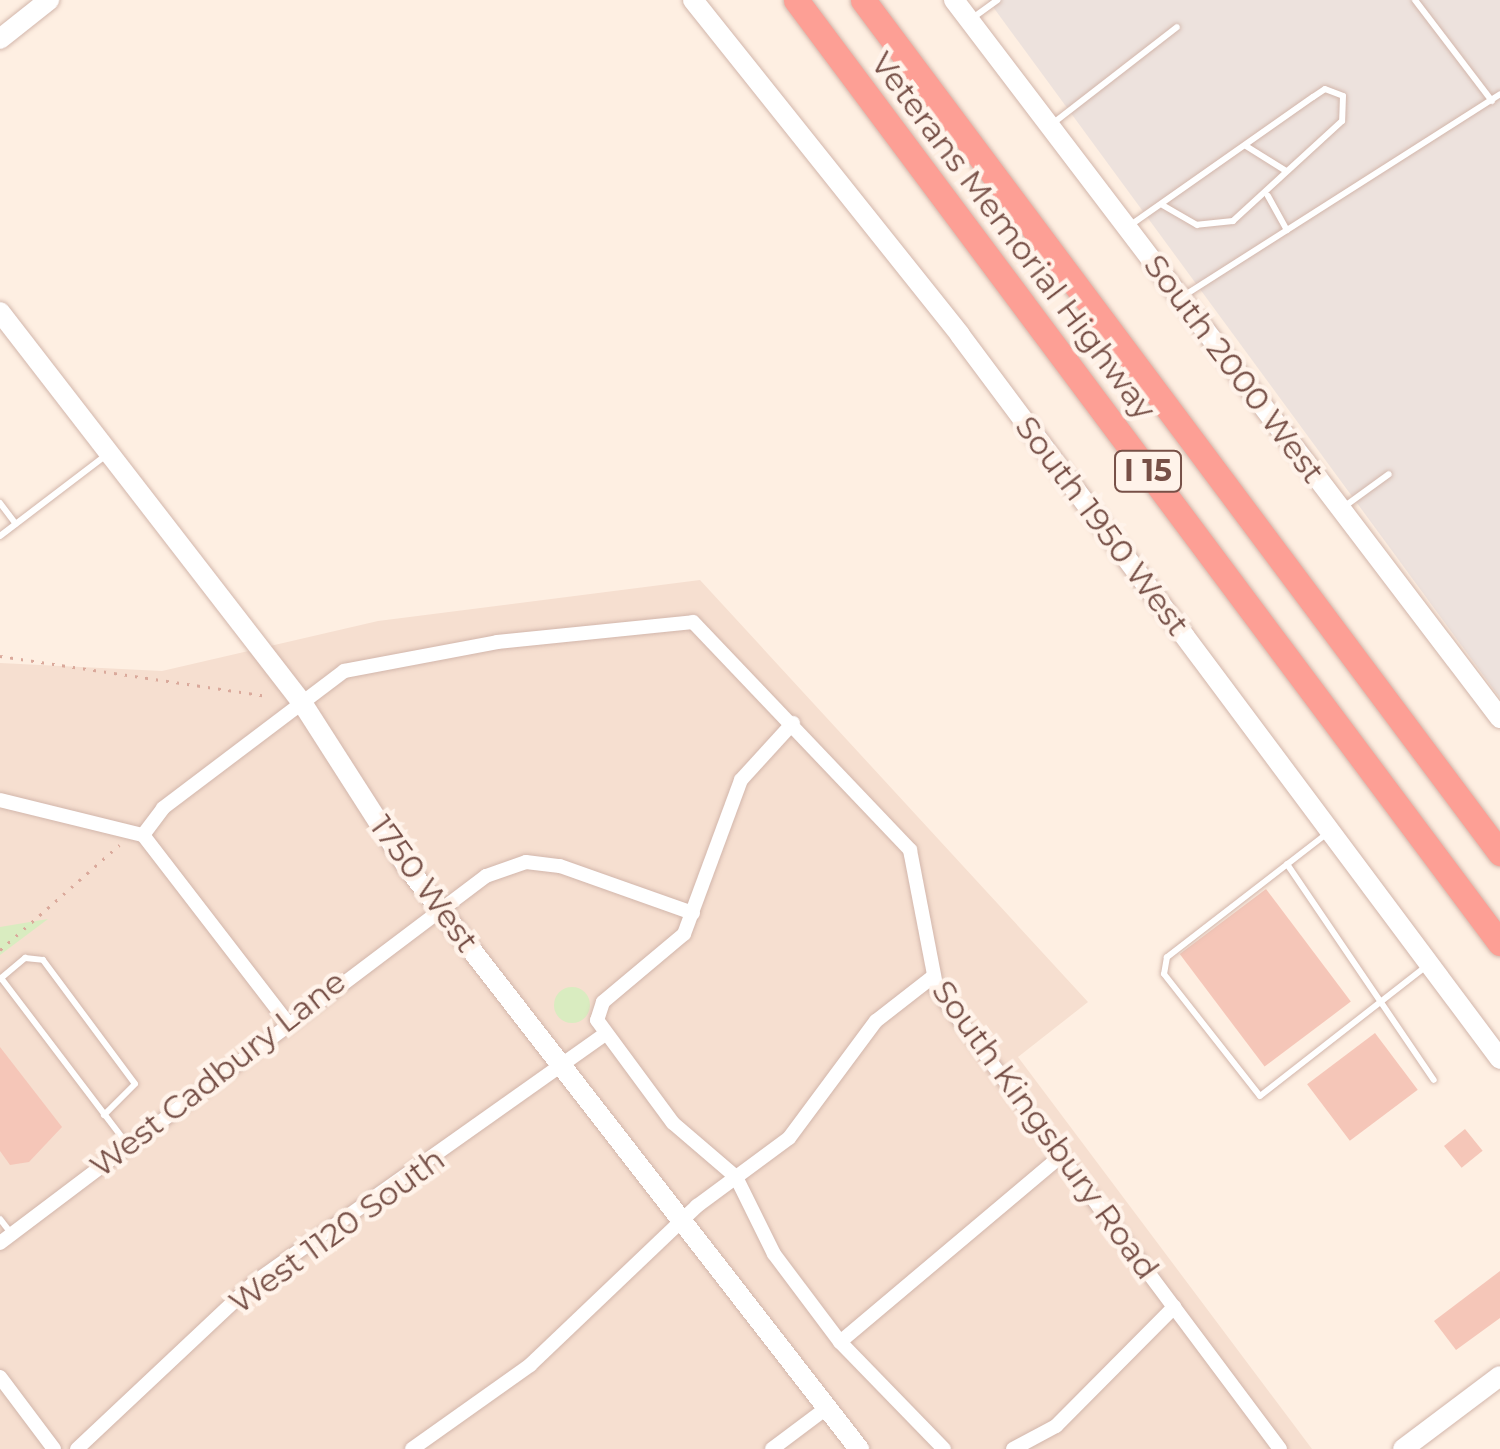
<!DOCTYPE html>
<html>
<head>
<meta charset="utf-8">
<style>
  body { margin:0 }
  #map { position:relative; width:1500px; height:1449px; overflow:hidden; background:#feefe2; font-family:Montserrat,sans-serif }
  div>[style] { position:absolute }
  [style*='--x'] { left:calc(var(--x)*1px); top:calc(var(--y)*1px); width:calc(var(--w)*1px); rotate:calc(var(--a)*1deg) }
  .residential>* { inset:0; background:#f6dfd0 }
  .industrial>* { inset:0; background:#ede2dd }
  .green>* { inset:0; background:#d9ecc0 }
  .round { border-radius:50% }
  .building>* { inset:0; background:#f5c6b8; transform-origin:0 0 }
  .path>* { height:2.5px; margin-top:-1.25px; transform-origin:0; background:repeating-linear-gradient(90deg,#daa99b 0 2.5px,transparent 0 10.5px) }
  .roads { filter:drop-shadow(0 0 2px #d2b6ab) drop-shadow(0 0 2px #d2b6ab) }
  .lane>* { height:6px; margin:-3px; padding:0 3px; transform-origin:3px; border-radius:3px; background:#fff }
  .street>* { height:14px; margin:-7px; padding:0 7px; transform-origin:7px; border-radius:7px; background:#fff }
  .secondary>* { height:20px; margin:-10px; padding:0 10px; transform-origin:10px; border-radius:10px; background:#fff }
  .highway>* { height:25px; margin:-12.5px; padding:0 12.5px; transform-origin:12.5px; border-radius:12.5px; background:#fd9f95 }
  span { translate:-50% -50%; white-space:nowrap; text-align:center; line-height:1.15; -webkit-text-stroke:9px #fff3ea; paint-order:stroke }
  .shield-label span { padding:2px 8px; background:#fff3ea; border:2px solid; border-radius:8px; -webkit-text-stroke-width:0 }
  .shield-label { font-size:30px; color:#775047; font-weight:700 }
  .street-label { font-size:32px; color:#775047 }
</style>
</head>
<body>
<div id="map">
  <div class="residential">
    <i style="clip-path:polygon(700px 580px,1088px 1002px,1018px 1057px,1312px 1449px,0 1449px,0 663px,162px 671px,378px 621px)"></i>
  </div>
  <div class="industrial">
    <i style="clip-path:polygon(988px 0,1500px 0,1500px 698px,1015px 37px)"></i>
  </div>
  <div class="green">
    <i style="clip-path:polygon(48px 919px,0 955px,0 927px)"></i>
    <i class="round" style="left:554px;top:987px;width:36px;height:36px"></i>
  </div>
  <div class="building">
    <i style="left:1266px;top:889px;width:141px;height:108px;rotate:53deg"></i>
    <i style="left:1375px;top:1033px;width:71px;height:85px;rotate:53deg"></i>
    <i style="clip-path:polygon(0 1047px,62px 1127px,29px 1162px,10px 1165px,0 1151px)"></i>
    <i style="left:1465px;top:1129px;width:28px;height:27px;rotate:51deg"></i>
    <i style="clip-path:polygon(1500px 1271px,1500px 1318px,1456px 1350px,1434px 1321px)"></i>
  </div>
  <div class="path">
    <i style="--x:0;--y:656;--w:272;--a:8.5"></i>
    <i style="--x:0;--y:950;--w:159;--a:-41.4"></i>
  </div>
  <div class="roads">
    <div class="lane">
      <i style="--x:1415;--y:0;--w:127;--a:52.7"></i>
      <i style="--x:974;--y:17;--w:29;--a:-36"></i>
      <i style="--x:1052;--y:124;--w:158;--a:-37.8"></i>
      <i style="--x:1246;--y:146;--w:47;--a:32"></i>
      <i style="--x:1268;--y:196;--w:39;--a:61"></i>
      <i style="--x:1132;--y:224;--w:221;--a:-35.1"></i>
      <i style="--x:1313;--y:97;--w:14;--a:-34"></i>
      <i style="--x:1325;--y:89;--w:19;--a:21"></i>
      <i style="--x:1343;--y:96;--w:25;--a:92"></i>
      <i style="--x:1342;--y:121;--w:148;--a:137.5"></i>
      <i style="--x:1233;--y:221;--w:36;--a:174"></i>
      <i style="--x:1197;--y:225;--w:39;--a:-150"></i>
      <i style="--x:1185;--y:295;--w:374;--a:-32.5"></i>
      <i style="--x:0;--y:503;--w:26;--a:53"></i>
      <i style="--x:1345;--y:506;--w:54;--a:-36"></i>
      <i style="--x:0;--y:536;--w:132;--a:-37.3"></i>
      <i style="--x:1325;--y:835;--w:200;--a:142.3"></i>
      <i style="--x:1167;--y:957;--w:17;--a:100"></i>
      <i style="--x:1164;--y:974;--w:155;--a:51.8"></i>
      <i style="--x:1260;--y:1096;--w:209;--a:-38"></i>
      <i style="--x:1287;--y:864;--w:261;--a:55.8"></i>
      <i style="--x:1;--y:978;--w:208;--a:52.8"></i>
      <i style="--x:0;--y:979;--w:33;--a:-40"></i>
      <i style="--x:25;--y:958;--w:18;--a:6"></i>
      <i style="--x:43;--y:960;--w:154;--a:53.4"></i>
      <i style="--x:135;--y:1084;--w:44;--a:135"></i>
      <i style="--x:0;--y:1219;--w:18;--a:52"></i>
    </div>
    <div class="street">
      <i style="--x:793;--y:723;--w:77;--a:132.4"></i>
      <i style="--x:741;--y:780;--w:164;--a:110.3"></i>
      <i style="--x:684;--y:934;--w:106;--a:140"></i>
      <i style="--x:603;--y:1002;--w:19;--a:108"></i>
      <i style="--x:597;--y:1020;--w:128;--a:53.6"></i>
      <i style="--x:673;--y:1123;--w:83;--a:40.6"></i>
      <i style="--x:736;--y:1177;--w:86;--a:63.7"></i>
      <i style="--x:774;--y:1254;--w:110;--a:53.1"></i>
      <i style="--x:840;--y:1342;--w:149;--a:45.8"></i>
      <i style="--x:0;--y:800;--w:147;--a:13.8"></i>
      <i style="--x:143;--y:835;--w:235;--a:52.4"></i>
      <i style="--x:143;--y:835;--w:34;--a:-53"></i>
      <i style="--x:163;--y:808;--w:227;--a:-37.1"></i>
      <i style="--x:344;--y:671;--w:156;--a:-10.7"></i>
      <i style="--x:497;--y:642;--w:197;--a:-5.8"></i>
      <i style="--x:693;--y:622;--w:315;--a:46.4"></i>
      <i style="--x:910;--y:850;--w:143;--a:79.1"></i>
      <i style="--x:937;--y:990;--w:573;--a:53.23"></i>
      <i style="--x:0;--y:1243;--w:609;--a:-37.06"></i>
      <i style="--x:486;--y:876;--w:42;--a:-19.3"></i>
      <i style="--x:526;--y:862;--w:34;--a:7"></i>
      <i style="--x:560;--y:866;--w:141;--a:19.5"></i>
      <i style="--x:840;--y:1342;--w:289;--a:-40.1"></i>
      <i style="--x:0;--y:1377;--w:90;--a:53.1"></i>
      <i style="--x:77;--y:1449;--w:244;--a:-43.2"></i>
      <i style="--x:255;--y:1282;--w:429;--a:-35.3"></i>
      <i style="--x:412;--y:1449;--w:145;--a:-35.4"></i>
      <i style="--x:530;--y:1365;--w:231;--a:-43.6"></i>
      <i style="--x:697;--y:1206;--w:114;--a:-36.5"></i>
      <i style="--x:789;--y:1138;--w:146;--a:-53.4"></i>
      <i style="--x:876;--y:1021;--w:70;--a:-38"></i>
      <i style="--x:772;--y:1449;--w:70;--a:-36.9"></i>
      <i style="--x:1013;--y:1449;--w:49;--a:-28.1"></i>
      <i style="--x:1056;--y:1426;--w:168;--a:-45.2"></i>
    </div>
    <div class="secondary">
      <i style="--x:693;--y:0;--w:428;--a:51.4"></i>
      <i style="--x:960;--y:335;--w:903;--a:53.28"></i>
      <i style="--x:954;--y:0;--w:902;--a:52.75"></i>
      <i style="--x:0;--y:39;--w:63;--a:-38.5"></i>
      <i style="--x:0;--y:312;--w:492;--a:52.3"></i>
      <i style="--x:301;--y:701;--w:198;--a:57.4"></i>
      <i style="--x:408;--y:868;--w:736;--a:52.18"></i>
      <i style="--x:1403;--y:1449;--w:121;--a:-37"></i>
    </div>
    <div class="highway">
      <i style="--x:796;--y:0;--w:1177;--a:53.26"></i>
      <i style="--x:863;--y:0;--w:1065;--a:53.25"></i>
    </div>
  </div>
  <div class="shield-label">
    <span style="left:1148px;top:471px">I 15</span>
  </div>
  <div class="street-label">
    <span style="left:1013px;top:236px;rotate:53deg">Veterans Memorial Highway</span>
    <span style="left:1234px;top:369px;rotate:53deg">South 2000 West</span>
    <span style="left:1102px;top:526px;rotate:53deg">South 1950 West</span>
    <span style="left:424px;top:884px;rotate:54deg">1750 West</span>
    <span style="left:218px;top:1074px;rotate:-38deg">West Cadbury Lane</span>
    <span style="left:1045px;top:1130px;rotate:54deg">South Kingsbury Road</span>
    <span style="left:337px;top:1231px;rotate:-36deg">West 1120 South</span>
  </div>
</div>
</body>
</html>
